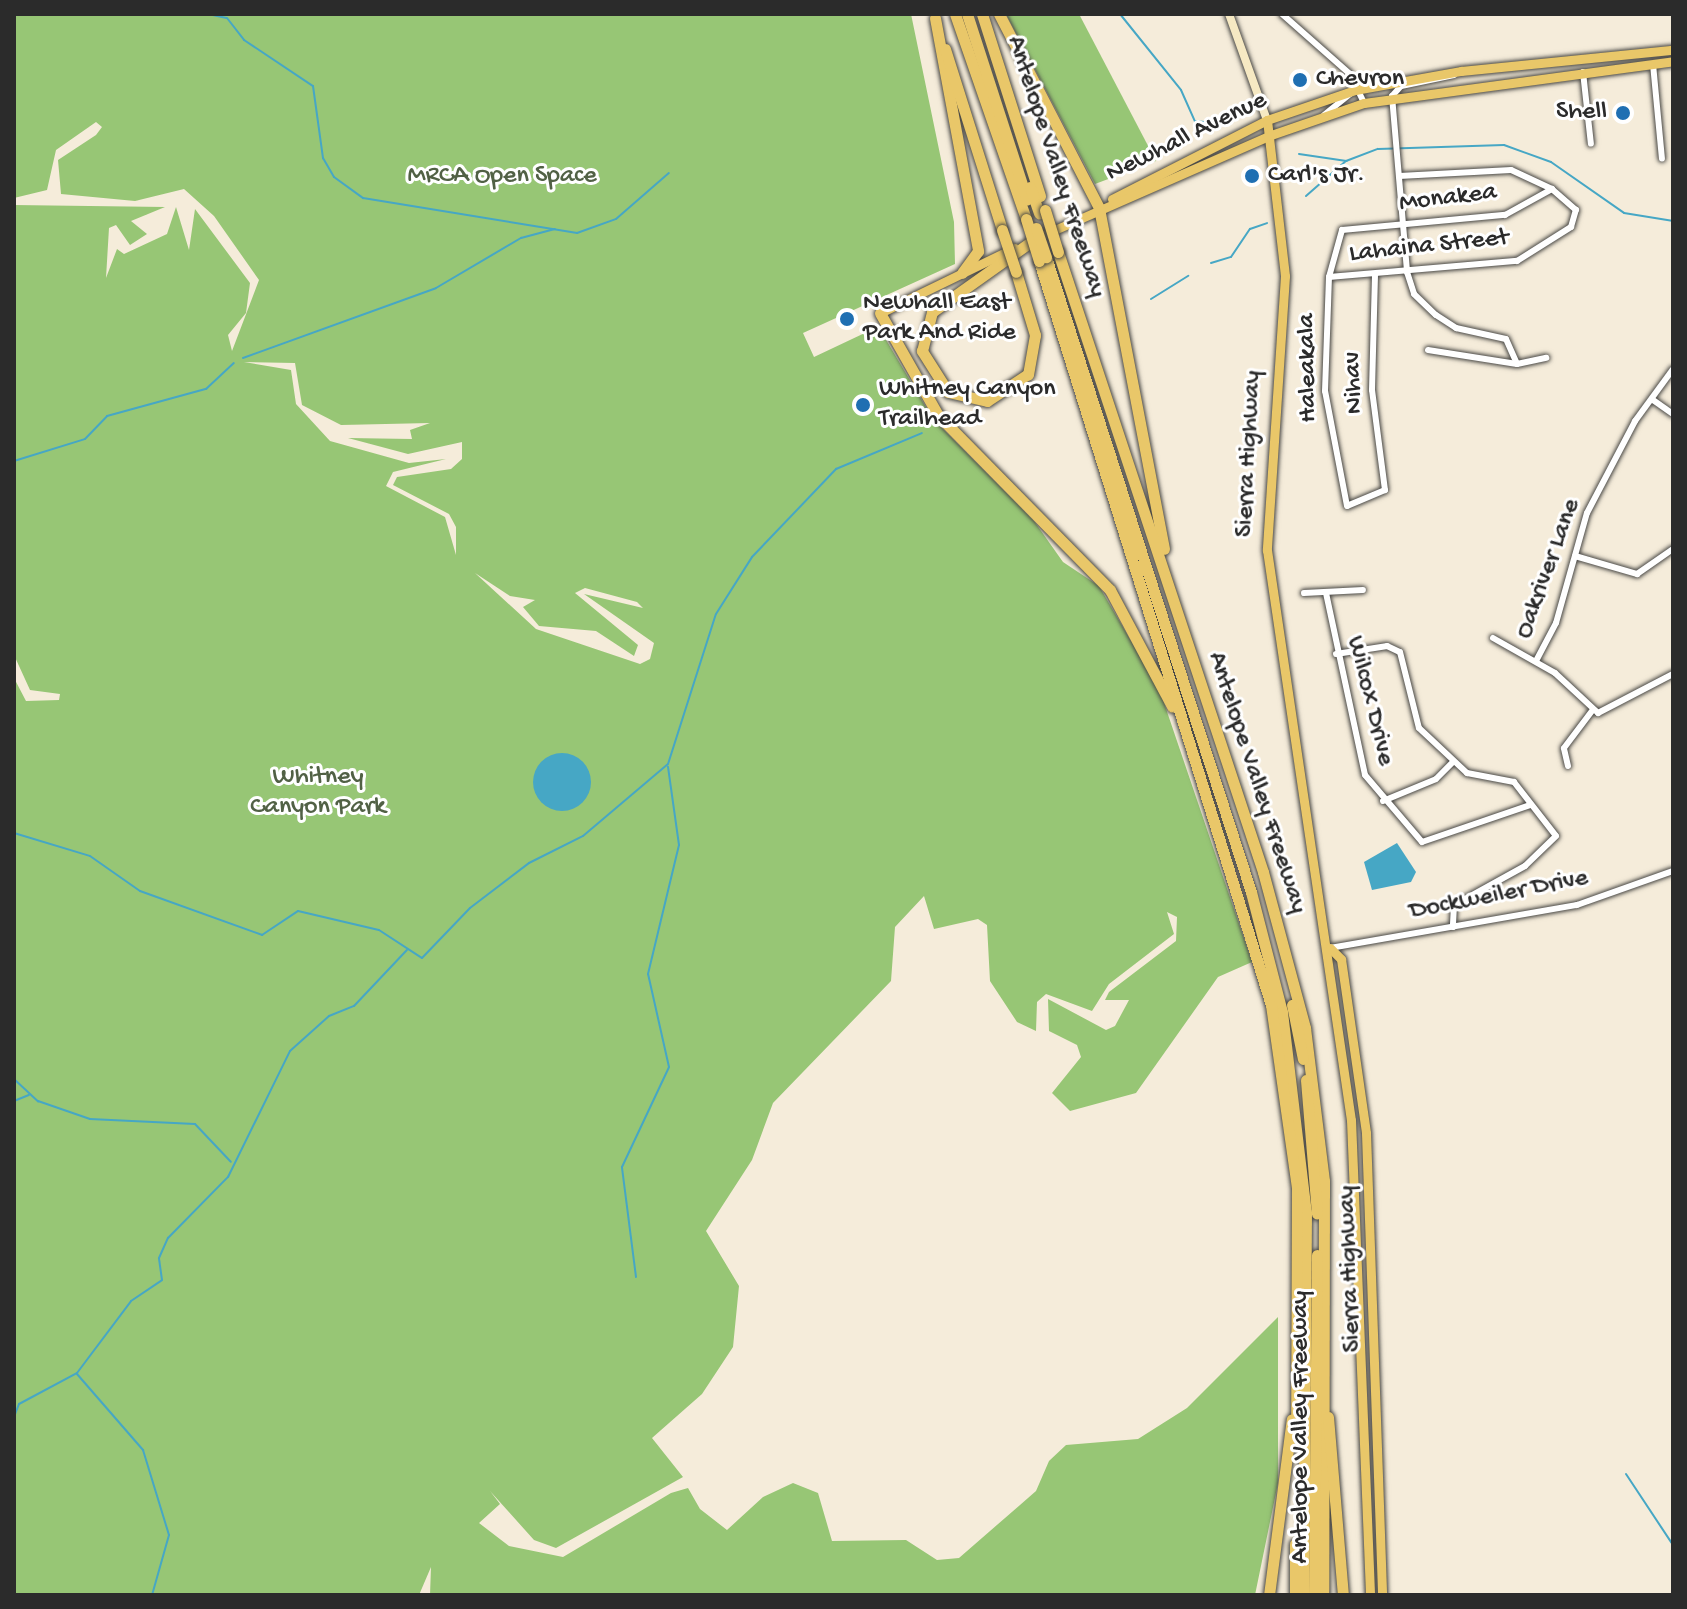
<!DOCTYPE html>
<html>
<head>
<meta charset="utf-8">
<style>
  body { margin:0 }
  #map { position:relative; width:1687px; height:1609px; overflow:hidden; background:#f5ecda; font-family:"Gochi Hand",sans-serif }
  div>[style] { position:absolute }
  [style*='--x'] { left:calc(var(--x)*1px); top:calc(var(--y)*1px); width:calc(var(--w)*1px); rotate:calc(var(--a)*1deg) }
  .green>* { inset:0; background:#97c675 }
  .water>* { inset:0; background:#46a7c5 }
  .round { border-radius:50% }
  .stream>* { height:2px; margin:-1px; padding:0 1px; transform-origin:1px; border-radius:1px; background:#46a7c5 }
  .roads { filter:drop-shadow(0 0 2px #494845) drop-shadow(0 0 2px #494845) }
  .street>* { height:6px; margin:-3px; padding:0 3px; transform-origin:3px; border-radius:3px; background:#fff }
  .secondary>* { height:8px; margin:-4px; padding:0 4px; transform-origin:4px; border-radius:4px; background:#f6e9c3 }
  .primary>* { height:9px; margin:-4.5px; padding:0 4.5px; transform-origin:4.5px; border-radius:4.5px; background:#e9c769 }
  .highway>* { height:11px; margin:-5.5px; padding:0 5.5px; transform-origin:5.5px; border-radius:5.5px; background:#e9c769 }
  .bridges { filter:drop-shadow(0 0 2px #494845) drop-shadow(0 0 2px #494845) }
  .highway-bridge>* { height:11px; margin:-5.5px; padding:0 5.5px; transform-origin:5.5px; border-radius:5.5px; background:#e9c769 }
  .dots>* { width:22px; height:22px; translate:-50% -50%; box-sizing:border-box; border:4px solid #fff; border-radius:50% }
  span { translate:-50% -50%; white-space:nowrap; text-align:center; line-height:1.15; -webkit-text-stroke:6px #fff; paint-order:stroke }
  .poi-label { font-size:26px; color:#2b2b2b }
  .left { translate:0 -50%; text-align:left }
  .right { translate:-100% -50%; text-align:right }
  .street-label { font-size:26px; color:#2b2b2b }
  .park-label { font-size:26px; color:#516145 }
  .frame { position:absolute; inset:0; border:16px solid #2b2b2b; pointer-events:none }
</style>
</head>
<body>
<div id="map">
  <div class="green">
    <i style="clip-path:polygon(evenodd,14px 14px,911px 14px,954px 222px,955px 264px,803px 333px,814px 357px,869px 331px,882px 333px,933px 419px,1034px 521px,1063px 562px,1099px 586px,1160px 691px,1252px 962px,1218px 977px,1136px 1093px,1070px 1111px,1052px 1093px,1081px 1057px,1077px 1045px,1049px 1031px,1048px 999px,1106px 1030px,1115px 1026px,1129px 1000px,1105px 1000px,1109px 992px,1176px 941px,1177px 917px,1167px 912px,1174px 934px,1109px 984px,1092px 1011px,1046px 994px,1037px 1002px,1036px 1031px,1017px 1022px,990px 981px,987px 925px,978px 919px,934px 929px,924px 896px,895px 927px,891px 981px,773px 1103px,752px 1160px,706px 1231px,739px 1286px,733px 1347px,702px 1394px,652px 1438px,683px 1477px,556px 1548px,534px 1540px,490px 1491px,500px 1504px,479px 1523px,509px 1546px,563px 1557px,671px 1493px,688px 1488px,700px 1509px,727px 1530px,763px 1497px,793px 1483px,818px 1493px,832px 1541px,906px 1540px,937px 1560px,959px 1558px,1036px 1491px,1049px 1461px,1066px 1445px,1138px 1439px,1187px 1408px,1278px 1317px,1278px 1483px,1255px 1595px,430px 1595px,431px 1567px,419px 1595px,14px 1595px,14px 678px,26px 701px,59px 700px,60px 694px,30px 690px,14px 655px,14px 205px,165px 207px,131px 221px,147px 234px,130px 245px,116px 225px,109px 228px,106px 278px,117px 249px,124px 254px,167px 234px,176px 207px,189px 250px,195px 209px,250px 283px,246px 313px,228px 335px,232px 351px,259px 280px,214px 216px,184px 189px,135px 201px,61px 194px,58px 160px,96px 135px,102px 127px,96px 122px,56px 150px,47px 190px,14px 198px,14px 14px,244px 362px,295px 363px,302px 405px,341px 425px,430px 423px,410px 430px,412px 439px,348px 438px,408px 454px,462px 442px,462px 459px,451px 469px,397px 477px,393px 485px,449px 514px,456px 527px,456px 555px,445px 517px,386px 486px,393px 472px,446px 459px,409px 463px,330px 441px,296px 404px,291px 370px,244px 362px,14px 14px,475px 573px,510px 596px,535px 600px,523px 607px,539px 626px,596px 631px,634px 656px,638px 645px,575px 593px,585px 588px,637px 602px,643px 608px,584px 594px,654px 643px,650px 659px,640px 664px,536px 629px,475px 573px)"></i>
    <i style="clip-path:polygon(1006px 14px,1079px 14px,1156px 161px,1095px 184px)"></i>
  </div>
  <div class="water">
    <i class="round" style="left:533px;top:753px;width:58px;height:58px"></i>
    <i style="clip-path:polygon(1397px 843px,1416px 872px,1411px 882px,1372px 890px,1364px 862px)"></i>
  </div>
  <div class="stream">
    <i style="--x:208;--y:14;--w:19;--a:12"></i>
    <i style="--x:227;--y:18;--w:28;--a:52"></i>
    <i style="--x:244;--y:40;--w:83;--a:33.7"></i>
    <i style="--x:313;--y:86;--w:73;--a:82.1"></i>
    <i style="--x:323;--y:158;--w:22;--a:60"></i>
    <i style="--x:334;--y:177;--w:36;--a:36"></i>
    <i style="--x:363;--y:198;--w:217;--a:9.3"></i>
    <i style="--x:577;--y:233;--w:41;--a:-19.7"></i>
    <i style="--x:616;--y:219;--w:70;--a:-41"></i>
    <i style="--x:1120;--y:14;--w:97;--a:51.2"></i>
    <i style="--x:1181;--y:90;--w:34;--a:66"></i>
    <i style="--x:1195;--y:121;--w:30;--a:6"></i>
    <i style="--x:1299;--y:154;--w:48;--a:8.5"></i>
    <i style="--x:1346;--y:161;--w:34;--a:-21"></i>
    <i style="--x:1378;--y:149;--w:126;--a:-1.8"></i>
    <i style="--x:1504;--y:145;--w:50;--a:19.9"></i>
    <i style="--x:1551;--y:162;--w:89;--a:34.9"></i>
    <i style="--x:1624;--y:213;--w:50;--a:9.3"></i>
    <i style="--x:1306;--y:196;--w:53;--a:-41.2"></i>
    <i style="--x:1211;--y:263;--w:21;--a:-17"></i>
    <i style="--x:1231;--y:257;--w:34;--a:-56"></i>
    <i style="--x:1250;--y:229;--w:18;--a:-19"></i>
    <i style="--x:1151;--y:299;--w:44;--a:-31.9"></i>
    <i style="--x:243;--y:358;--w:205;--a:-19.9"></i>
    <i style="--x:436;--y:288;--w:99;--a:-30.5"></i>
    <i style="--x:521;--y:238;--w:35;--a:-15"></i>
    <i style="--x:14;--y:461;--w:74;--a:-17.2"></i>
    <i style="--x:85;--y:439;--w:32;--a:-46"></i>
    <i style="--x:107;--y:416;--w:103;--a:-15.3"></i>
    <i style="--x:206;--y:389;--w:38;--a:-43"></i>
    <i style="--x:14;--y:833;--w:79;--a:16.8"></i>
    <i style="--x:90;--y:856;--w:61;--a:35"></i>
    <i style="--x:140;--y:891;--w:130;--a:19.8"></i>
    <i style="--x:262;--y:935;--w:43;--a:-33.7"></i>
    <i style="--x:298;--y:911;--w:83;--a:13.2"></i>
    <i style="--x:379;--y:930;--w:51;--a:33.1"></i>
    <i style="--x:422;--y:958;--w:69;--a:-46.2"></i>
    <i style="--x:470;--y:908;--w:74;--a:-37.3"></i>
    <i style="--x:529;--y:863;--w:60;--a:-26.6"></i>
    <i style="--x:583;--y:836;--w:111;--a:-40.3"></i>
    <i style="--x:668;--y:764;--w:157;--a:-72.3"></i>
    <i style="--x:716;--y:614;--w:67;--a:-57.7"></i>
    <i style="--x:752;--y:557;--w:122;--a:-46.3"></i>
    <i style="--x:836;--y:469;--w:93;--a:-22.7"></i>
    <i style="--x:14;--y:1079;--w:33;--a:43"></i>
    <i style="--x:38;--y:1101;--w:55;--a:19.1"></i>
    <i style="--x:90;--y:1119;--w:105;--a:2.7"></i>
    <i style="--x:195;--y:1124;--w:52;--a:46.5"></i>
    <i style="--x:14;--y:1101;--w:16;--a:-22"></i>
    <i style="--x:636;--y:1277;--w:111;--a:-97.3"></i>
    <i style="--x:622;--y:1167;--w:110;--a:-64.8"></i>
    <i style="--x:669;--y:1067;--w:95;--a:-102.7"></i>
    <i style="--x:648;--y:974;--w:133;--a:-76.5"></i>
    <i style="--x:679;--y:845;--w:79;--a:-98"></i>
    <i style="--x:77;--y:1374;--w:101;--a:49"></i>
    <i style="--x:143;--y:1450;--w:89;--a:73"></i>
    <i style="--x:169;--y:1535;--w:62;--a:105.8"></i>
    <i style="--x:14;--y:1417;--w:14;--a:-69"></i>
    <i style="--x:19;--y:1404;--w:66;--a:-28.1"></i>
    <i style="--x:77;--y:1373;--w:90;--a:-53.1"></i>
    <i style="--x:131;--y:1301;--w:37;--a:-34"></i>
    <i style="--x:162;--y:1280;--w:22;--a:-98"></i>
    <i style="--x:159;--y:1258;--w:22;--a:-66"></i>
    <i style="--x:168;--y:1238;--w:86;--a:-45.5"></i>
    <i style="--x:228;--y:1177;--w:140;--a:-63.8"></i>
    <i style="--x:290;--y:1051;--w:52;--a:-41.9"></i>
    <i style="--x:329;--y:1016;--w:27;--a:-22"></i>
    <i style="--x:354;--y:1006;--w:77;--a:-46.6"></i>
    <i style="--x:1626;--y:1474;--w:82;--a:56.5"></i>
  </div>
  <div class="roads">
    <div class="street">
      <i style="--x:1282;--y:14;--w:91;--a:41.4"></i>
      <i style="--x:1350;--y:74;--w:32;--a:64"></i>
      <i style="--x:1653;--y:64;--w:95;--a:84.6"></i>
      <i style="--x:1583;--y:72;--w:72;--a:83.7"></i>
      <i style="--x:1454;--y:75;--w:54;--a:168.3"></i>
      <i style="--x:1401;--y:86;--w:13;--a:132"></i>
      <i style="--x:1392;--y:96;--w:177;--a:85.1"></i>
      <i style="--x:1407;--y:272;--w:23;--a:72"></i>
      <i style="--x:1414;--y:294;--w:30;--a:44"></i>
      <i style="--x:1436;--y:315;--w:24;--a:33"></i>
      <i style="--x:1456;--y:328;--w:51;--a:12.4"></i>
      <i style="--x:1506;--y:339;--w:27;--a:66"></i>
      <i style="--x:1324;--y:115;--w:40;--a:-39"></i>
      <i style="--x:1375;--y:275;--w:115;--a:91.5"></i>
      <i style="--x:1372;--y:390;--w:101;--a:82.6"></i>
      <i style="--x:1385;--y:490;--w:41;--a:157.2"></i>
      <i style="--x:1347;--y:506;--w:117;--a:-100.8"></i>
      <i style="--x:1325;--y:391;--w:114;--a:-88"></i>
      <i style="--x:1329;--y:277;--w:49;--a:-74.5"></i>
      <i style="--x:1342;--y:230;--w:164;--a:-5.3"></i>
      <i style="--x:1505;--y:215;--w:54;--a:-29"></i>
      <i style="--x:1329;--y:277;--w:189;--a:-4.9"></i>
      <i style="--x:1517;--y:261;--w:64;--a:-32.2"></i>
      <i style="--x:1571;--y:227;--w:18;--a:-74"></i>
      <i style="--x:1576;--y:210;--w:32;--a:-139"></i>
      <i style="--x:1552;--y:189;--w:45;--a:-155.1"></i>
      <i style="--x:1511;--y:170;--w:112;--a:176.9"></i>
      <i style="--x:1428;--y:350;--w:90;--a:8.9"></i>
      <i style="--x:1517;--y:364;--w:30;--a:-12"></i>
      <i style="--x:1653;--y:400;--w:24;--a:35"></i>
      <i style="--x:1575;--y:556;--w:65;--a:16.2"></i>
      <i style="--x:1637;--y:574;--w:44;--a:-34.8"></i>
      <i style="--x:1304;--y:593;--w:59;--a:-2.9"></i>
      <i style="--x:1326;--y:593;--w:186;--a:77.9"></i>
      <i style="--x:1365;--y:775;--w:88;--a:49.6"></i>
      <i style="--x:1422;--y:842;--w:114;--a:-18.9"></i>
      <i style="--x:1493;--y:638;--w:71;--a:29.4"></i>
      <i style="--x:1555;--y:673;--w:59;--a:42.9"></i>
      <i style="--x:1598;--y:713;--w:85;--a:-27.5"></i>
      <i style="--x:1336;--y:654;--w:52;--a:-8.9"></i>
      <i style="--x:1387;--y:646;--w:14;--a:25"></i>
      <i style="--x:1400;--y:652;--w:78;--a:76"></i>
      <i style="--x:1419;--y:728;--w:66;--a:43.2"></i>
      <i style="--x:1467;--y:773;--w:48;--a:10.8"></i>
      <i style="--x:1514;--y:782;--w:68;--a:52.1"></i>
      <i style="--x:1556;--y:836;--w:43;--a:135.9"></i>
      <i style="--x:1525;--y:866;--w:81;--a:151.2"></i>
      <i style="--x:1454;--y:905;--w:22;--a:93"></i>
      <i style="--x:1536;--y:661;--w:43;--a:-62.2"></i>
      <i style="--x:1556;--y:623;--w:114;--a:-74.3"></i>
      <i style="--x:1587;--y:513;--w:104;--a:-62.4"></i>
      <i style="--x:1635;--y:421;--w:64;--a:-53.8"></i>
      <i style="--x:1568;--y:766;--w:18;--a:-103"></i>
      <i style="--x:1564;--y:748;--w:46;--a:-52.9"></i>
      <i style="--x:1383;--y:801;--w:57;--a:-22.5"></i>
      <i style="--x:1436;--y:779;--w:23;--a:-45"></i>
      <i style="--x:1330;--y:948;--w:251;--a:-9.9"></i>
      <i style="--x:1577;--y:905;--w:102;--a:-19.5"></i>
    </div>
    <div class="secondary">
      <i style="--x:1229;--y:14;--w:113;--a:70.3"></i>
    </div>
    <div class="primary">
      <i style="--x:1267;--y:120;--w:157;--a:83.4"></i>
      <i style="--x:1285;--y:276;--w:275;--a:93.8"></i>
      <i style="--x:1267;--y:550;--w:576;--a:81.62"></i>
      <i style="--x:1351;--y:1120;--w:475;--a:87.7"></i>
      <i style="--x:1112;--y:199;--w:174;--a:-27"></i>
      <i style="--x:1267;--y:120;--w:93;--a:-18.8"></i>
      <i style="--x:1355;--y:90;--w:108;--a:-10.2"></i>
      <i style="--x:1461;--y:71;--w:213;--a:-5.7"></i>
      <i style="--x:1034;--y:239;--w:259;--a:-23.7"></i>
      <i style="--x:1271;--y:135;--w:98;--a:-19"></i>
      <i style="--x:1364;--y:103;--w:312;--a:-7.7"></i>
      <i style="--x:880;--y:313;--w:149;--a:-25.9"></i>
      <i style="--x:1330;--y:948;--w:16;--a:45"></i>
      <i style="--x:1341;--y:959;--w:176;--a:81.8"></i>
      <i style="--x:1366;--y:1133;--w:462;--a:88"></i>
    </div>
    <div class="highway">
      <i style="--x:955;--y:14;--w:217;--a:70.9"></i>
      <i style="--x:967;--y:14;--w:195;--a:72.1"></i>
      <i style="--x:982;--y:14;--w:191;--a:72.3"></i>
      <i style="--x:999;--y:14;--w:218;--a:62.7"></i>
      <i style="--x:1099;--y:208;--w:347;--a:79.2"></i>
      <i style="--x:935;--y:18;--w:237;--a:79.5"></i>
      <i style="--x:978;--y:251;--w:27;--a:126"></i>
      <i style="--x:945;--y:49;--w:190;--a:72.5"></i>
      <i style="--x:1030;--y:187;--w:28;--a:71"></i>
      <i style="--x:1058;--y:252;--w:653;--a:71.7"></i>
      <i style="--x:1263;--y:872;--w:162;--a:74.9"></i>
      <i style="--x:1305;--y:1028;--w:154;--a:82.9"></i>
      <i style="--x:1324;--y:1181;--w:414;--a:90.1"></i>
      <i style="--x:1046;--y:257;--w:667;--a:72.11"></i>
      <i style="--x:1251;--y:892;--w:124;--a:75.5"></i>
      <i style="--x:1282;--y:1012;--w:201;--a:83.2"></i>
      <i style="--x:1306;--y:1212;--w:383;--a:90.4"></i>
      <i style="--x:1039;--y:261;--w:779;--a:72.68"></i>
      <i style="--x:1271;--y:1005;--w:185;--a:81.9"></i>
      <i style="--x:1297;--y:1188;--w:239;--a:90.2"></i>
      <i style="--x:1016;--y:272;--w:66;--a:73.2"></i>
      <i style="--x:1035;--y:335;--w:40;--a:100"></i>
      <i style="--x:1028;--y:374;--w:49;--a:146.6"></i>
      <i style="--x:987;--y:401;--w:40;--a:-167"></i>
      <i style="--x:948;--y:392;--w:49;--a:-122.4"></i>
      <i style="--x:922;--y:351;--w:40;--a:-75.6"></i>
      <i style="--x:932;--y:312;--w:131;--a:-35.4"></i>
      <i style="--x:880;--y:313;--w:117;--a:60.4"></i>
      <i style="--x:938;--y:415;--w:245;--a:45.5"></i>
      <i style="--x:1110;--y:590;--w:132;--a:61.9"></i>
      <i style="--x:1292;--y:1005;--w:55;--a:78.5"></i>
      <i style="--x:1306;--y:1080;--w:134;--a:85.3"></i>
      <i style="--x:1328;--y:1417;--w:179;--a:85.2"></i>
      <i style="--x:1269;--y:1595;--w:177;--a:-82.6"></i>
      <i style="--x:1295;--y:1595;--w:51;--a:-90"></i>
      <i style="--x:1314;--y:1595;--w:340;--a:-89.5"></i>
    </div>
  </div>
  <div class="bridges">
    <div class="highway-bridge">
      <i style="--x:1045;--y:210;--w:44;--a:72.8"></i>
      <i style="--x:1026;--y:219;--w:44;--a:72.8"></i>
      <i style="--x:1036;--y:228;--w:31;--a:71"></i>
      <i style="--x:1002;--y:230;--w:44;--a:71.6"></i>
    </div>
  </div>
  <div class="dots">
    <i style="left:1300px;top:80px;background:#1f6fb2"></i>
    <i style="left:1623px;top:113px;background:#1f6fb2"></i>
    <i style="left:1252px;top:176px;background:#1f6fb2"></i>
    <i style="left:847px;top:319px;background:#1f6fb2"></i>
    <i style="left:863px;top:405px;background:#1f6fb2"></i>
  </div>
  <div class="poi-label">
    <span class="left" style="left:1316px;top:80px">Chevron</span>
    <span class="right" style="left:1607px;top:113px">Shell</span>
    <span class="left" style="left:1268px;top:176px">Carl's Jr.</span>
    <span class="left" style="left:863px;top:319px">Newhall East<br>Park And Ride</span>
    <span class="left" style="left:879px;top:405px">Whitney Canyon<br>Trailhead</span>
  </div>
  <div class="street-label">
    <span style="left:1187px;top:138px;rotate:-26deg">Newhall Avenue</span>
    <span style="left:1055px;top:167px;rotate:72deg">Antelope Valley Freeway</span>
    <span style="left:1448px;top:199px;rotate:-7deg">Monakea</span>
    <span style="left:1429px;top:247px;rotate:-6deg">Lahaina Street</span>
    <span style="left:1309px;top:368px;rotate:-91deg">Haleakala</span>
    <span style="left:1355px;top:383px;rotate:-92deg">Nihav</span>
    <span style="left:1250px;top:454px;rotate:-87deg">Sierra Highway</span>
    <span style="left:1549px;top:569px;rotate:-70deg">Oakriver Lane</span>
    <span style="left:1369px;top:701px;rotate:76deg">Wilcox Drive</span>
    <span style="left:1256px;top:783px;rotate:72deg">Antelope Valley Freeway</span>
    <span style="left:1499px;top:896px;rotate:-11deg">Dockweiler Drive</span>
    <span style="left:1351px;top:1269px;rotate:-92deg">Sierra Highway</span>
    <span style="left:1302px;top:1427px;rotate:-90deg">Antelope Valley Freeway</span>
  </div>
  <div class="park-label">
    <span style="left:502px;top:177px">MRCA Open Space</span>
    <span style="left:318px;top:793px">Whitney<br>Canyon Park</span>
  </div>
  <div class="frame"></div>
</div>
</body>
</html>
